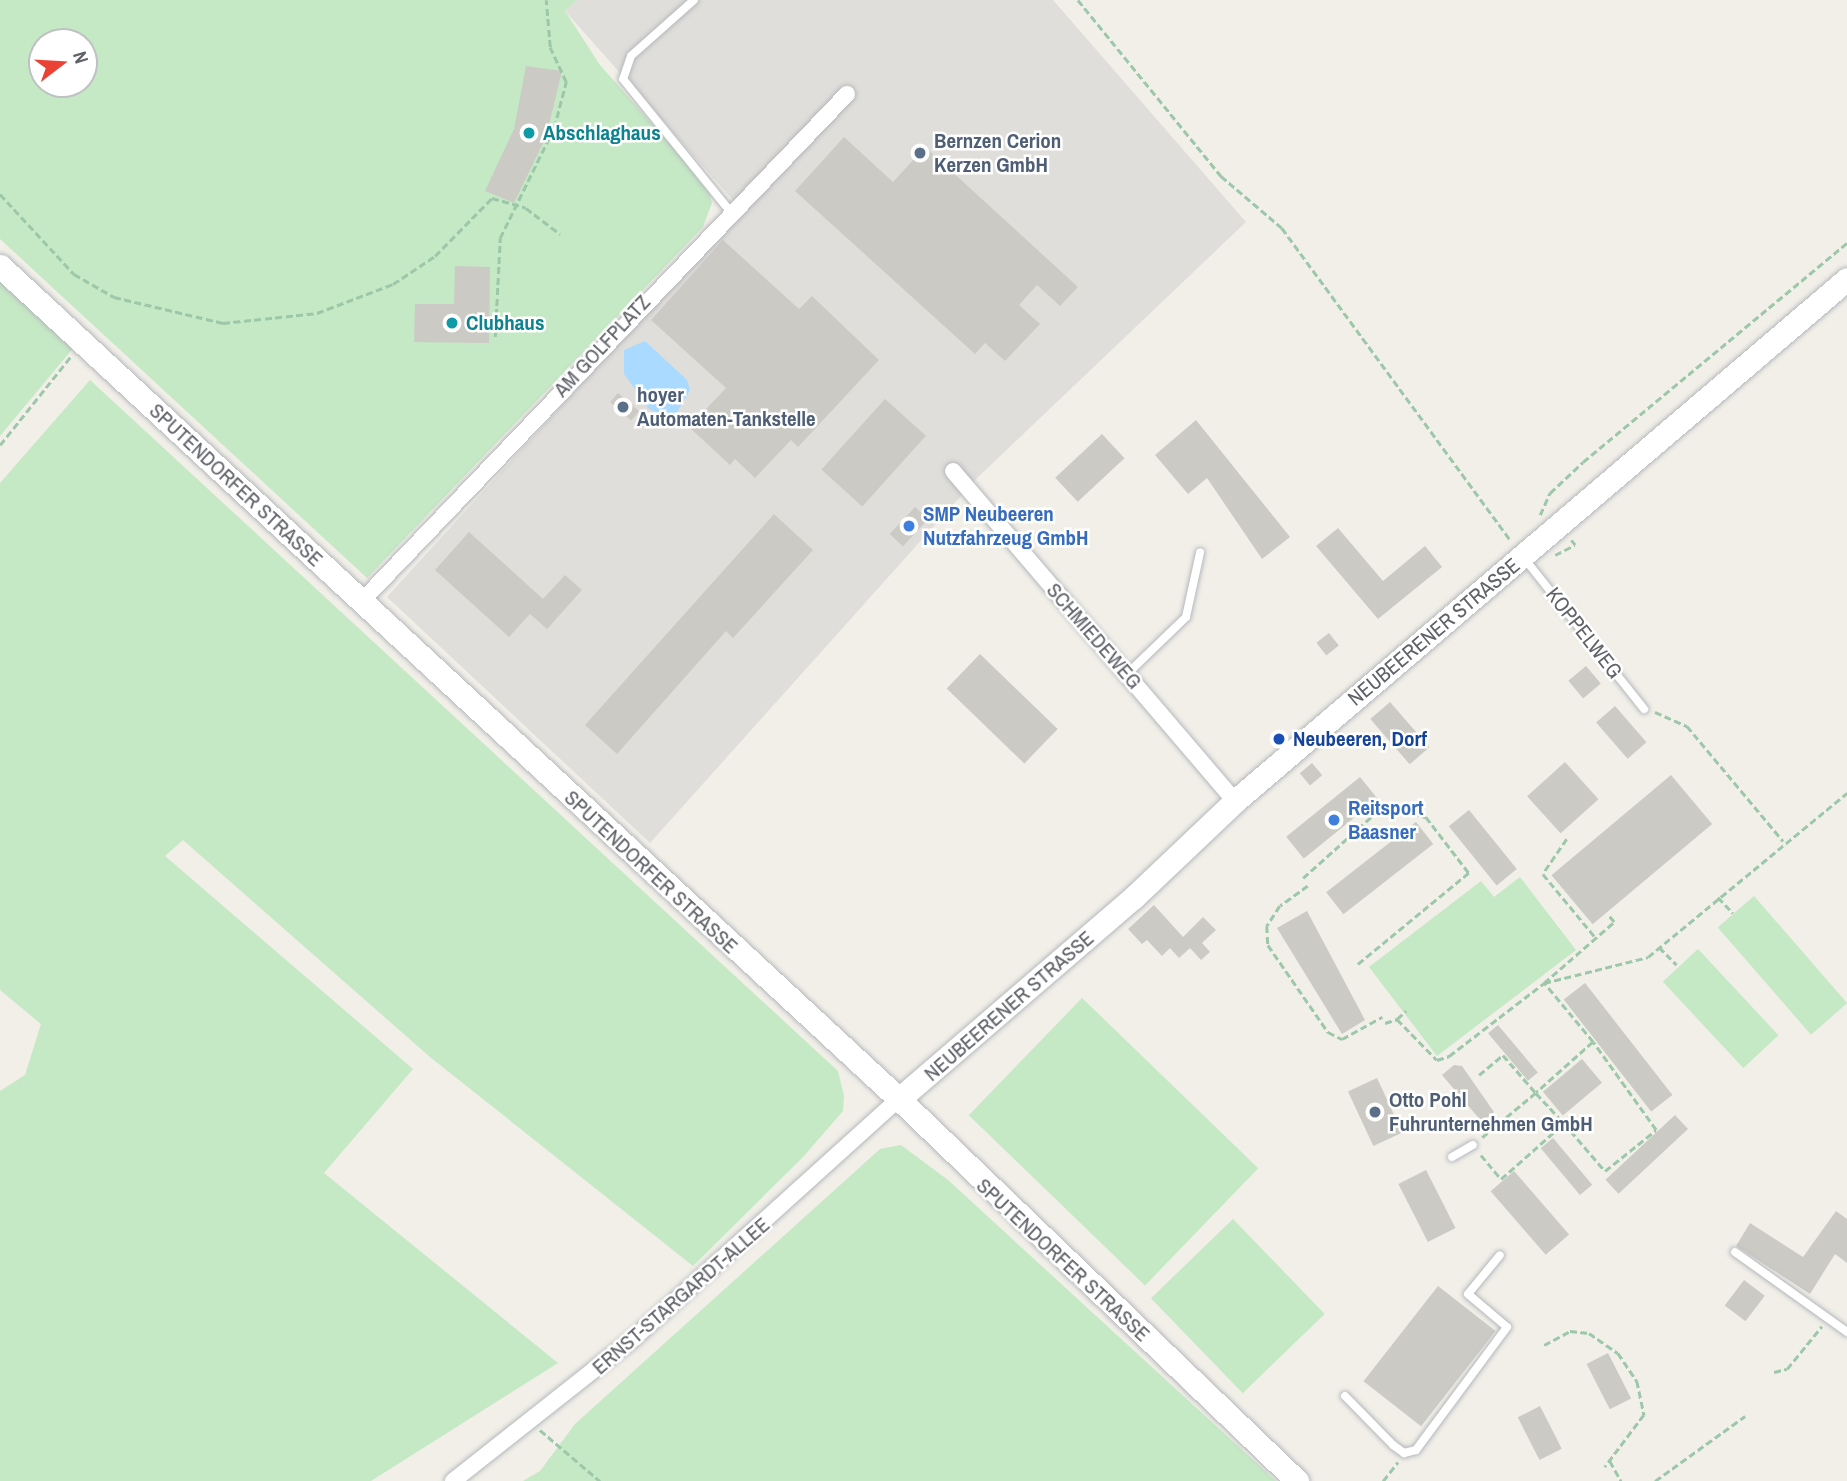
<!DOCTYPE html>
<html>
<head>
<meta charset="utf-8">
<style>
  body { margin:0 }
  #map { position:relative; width:1847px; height:1481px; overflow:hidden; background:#f1efe8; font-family:"Archivo Narrow",sans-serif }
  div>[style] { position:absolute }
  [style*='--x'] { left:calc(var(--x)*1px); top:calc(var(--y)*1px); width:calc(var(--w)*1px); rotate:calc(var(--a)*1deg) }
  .industrial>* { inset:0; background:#e0deda }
  .green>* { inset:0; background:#c5e8c5; transform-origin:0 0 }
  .water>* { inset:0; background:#aadaff }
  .building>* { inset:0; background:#cccac5; transform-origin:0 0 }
  .path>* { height:2.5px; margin-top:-1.25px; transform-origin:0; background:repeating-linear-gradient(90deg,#9cc7a9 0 7px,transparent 0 10.5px) }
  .roads { filter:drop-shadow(0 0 2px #b5b8bc) drop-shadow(0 0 2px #b5b8bc) }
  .lane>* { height:8px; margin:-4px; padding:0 4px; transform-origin:4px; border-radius:4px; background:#fff }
  .street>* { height:16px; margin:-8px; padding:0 8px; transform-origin:8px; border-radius:8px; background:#fff }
  .secondary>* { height:23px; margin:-11.5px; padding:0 11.5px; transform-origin:11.5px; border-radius:11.5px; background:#fff }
  .dots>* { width:19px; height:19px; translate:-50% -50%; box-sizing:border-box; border:4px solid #fff; border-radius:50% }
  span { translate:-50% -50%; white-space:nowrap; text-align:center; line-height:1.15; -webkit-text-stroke:5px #fff; paint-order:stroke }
  .culture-label { font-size:21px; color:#0d838f; font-weight:700 }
  .left { translate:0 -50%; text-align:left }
  .service-label { font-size:21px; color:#4e5e75; font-weight:700 }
  .street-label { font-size:21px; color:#5f6368 }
  .shop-label { font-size:21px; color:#366cbe; font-weight:700 }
  .transit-label { font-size:21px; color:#164399; font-weight:700 }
  .north { position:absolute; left:28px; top:28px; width:70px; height:70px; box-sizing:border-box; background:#fff; border:2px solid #bfc1c3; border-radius:50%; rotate:73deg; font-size:19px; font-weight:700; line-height:28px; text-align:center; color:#5f6368 }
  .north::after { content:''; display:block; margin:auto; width:24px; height:32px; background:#ea4335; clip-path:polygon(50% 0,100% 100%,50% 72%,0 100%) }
</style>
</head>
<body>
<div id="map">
  <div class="industrial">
    <i style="clip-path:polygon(577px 0,1053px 0,1246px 222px,977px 478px,650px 843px,387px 597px,741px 209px,565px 11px)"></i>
  </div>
  <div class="green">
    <i style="clip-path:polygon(evenodd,0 0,577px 0,565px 11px,600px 65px,708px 187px,712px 203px,703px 227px,367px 578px,0 239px,0 0,42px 42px,84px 42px,84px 84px,42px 84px,42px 42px)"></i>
    <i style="clip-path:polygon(0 275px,75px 346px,0 436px)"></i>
    <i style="clip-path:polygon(90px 380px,838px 1071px,844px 1096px,843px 1111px,804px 1156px,693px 1266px,430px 1057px,183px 840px,165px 856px,413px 1069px,324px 1173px,558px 1363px,371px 1481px,0 1481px,0 1091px,25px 1075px,41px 1024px,0 990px,0 483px)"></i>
    <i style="clip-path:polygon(1520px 877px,1576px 950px,1437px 1056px,1369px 967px,1481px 881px,1494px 897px)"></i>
    <i style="left:1754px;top:896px;width:142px;height:48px;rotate:49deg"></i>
    <i style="left:1698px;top:949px;width:118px;height:48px;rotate:47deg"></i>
    <i style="left:1082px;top:998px;width:245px;height:163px;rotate:44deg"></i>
    <i style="clip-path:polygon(901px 1145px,948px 1180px,1276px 1481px,523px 1481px,540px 1471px,575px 1424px,880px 1149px)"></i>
    <i style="left:1233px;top:1219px;width:132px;height:114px;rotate:46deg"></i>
  </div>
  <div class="water">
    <i style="clip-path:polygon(645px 341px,687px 380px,690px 390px,674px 417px,650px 410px,624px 374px,624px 350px)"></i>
  </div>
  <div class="building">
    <i style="clip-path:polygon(526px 66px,562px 71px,546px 137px,514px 203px,485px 191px,514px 129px)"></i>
    <i style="clip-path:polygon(844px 137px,893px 182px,925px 147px,1078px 287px,1060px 306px,1037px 285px,1019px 305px,1040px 324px,1005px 361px,985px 343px,975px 354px,795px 191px)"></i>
    <i style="clip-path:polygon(723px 240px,799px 309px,812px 296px,879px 360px,798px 447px,791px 440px,755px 478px,735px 459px,730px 465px,689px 427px,726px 388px,651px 320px)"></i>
    <i style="clip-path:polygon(455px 266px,490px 267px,489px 343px,414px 342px,415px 304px,454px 304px)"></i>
    <i style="left:618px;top:393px;width:28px;height:12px;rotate:41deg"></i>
    <i style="left:885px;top:399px;width:55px;height:95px;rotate:42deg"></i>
    <i style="clip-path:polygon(1196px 420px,1290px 537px,1262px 559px,1207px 478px,1188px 494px,1155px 455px)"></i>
    <i style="left:1102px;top:434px;width:33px;height:64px;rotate:47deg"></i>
    <i style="left:915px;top:507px;width:18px;height:37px;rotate:43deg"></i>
    <i style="clip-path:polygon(774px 514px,813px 550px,733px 638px,726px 631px,617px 754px,585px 725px)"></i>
    <i style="clip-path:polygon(1338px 528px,1383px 581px,1425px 546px,1442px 567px,1378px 619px,1316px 546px)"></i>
    <i style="clip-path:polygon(469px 532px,543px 599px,565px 575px,582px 590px,547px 629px,530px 614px,509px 637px,435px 570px)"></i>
    <i style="left:1329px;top:633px;width:16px;height:16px;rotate:52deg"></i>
    <i style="left:980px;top:654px;width:108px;height:48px;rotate:44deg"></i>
    <i style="left:1586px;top:666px;width:23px;height:23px;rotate:50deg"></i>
    <i style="left:1390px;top:702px;width:60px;height:26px;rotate:49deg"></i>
    <i style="left:1615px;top:706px;width:48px;height:25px;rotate:49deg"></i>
    <i style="left:1565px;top:762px;width:50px;height:51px;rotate:48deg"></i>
    <i style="left:1312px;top:763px;width:16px;height:16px;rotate:50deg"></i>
    <i style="left:1671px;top:775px;width:64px;height:156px;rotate:50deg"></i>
    <i style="left:1360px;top:777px;width:28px;height:95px;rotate:51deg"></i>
    <i style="left:1469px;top:810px;width:76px;height:26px;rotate:51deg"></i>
    <i style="left:1416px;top:822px;width:28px;height:114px;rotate:52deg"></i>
    <i style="clip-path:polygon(1154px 905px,1183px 937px,1203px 917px,1216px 930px,1202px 943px,1210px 952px,1201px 960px,1190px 948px,1179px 958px,1170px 948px,1162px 956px,1147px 940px,1142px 944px,1128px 929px)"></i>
    <i style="clip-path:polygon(1307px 911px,1365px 1020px,1342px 1034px,1277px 928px)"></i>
    <i style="left:1585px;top:983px;width:142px;height:27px;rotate:52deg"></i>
    <i style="left:1498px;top:1025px;width:62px;height:13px;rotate:50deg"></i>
    <i style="left:1582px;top:1059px;width:31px;height:51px;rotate:50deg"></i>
    <i style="clip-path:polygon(1454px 1065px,1462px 1066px,1494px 1112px,1482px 1122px,1442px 1075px)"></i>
    <i style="left:1377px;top:1078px;width:60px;height:32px;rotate:65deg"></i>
    <i style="left:1675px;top:1115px;width:19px;height:95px;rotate:47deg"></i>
    <i style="left:1553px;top:1138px;width:61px;height:16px;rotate:50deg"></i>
    <i style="left:1426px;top:1170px;width:65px;height:31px;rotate:63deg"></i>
    <i style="left:1514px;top:1171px;width:84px;height:31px;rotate:49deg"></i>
    <i style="clip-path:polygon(1836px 1211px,1847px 1219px,1847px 1263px,1835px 1254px,1810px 1294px,1736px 1246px,1750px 1223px,1803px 1257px)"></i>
    <i style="left:1744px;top:1280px;width:26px;height:32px;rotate:37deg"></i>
    <i style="left:1438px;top:1286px;width:73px;height:121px;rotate:38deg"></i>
    <i style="left:1608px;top:1353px;width:51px;height:24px;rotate:63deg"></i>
    <i style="left:1540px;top:1406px;width:48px;height:25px;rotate:63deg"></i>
  </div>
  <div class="path">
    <i style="--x:1078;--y:0;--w:227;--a:50.9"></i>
    <i style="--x:1221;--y:176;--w:80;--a:40.4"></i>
    <i style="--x:1282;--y:228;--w:386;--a:53.8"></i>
    <i style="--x:0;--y:194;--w:109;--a:47.2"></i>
    <i style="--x:74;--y:274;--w:46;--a:29.9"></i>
    <i style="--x:114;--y:297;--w:112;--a:13.4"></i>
    <i style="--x:223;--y:323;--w:95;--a:-6.1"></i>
    <i style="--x:317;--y:313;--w:81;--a:-20.9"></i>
    <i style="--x:393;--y:284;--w:50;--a:-33.7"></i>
    <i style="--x:435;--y:256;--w:81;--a:-45.5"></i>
    <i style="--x:492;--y:198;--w:35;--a:16"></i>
    <i style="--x:526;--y:208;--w:43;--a:37.4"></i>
    <i style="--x:495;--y:337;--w:99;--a:-87.1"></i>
    <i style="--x:500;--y:238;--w:123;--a:-63.9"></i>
    <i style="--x:554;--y:128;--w:48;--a:-75.4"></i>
    <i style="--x:566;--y:82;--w:38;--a:-115"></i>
    <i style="--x:550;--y:47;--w:47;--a:-94.9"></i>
    <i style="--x:0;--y:445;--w:114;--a:-51.4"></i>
    <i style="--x:1540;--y:515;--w:24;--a:-66"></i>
    <i style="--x:1550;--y:493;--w:45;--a:-43.2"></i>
    <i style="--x:1583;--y:462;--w:343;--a:-39.7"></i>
    <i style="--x:1555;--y:555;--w:22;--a:-27"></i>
    <i style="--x:1575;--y:545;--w:6;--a:-129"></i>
    <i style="--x:1655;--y:712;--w:35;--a:24"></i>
    <i style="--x:1687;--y:726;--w:150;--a:50.1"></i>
    <i style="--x:1567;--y:839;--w:42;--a:124.4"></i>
    <i style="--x:1543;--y:874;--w:83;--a:50.4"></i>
    <i style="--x:1303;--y:878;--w:105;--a:-41.9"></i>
    <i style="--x:1381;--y:808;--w:46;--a:11.3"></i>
    <i style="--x:1426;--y:817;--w:71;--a:52.5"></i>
    <i style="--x:1469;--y:873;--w:146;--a:140.5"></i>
    <i style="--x:1308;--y:886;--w:34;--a:144"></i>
    <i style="--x:1280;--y:906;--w:24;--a:123"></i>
    <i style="--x:1267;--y:926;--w:19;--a:87"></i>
    <i style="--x:1268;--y:945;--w:106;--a:55.4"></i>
    <i style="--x:1328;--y:1032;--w:16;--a:27"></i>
    <i style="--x:1342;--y:1039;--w:46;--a:-28.8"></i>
    <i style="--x:1718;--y:897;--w:22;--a:47"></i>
    <i style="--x:1659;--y:947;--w:25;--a:45"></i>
    <i style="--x:1397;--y:1019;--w:12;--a:-42"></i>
    <i style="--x:1385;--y:1023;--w:13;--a:-18"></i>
    <i style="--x:1397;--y:1019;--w:57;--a:45.7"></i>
    <i style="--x:1437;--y:1060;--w:13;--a:-18"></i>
    <i style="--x:1449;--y:1056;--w:120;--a:-37.5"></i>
    <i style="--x:1544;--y:983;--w:107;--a:-14"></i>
    <i style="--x:1648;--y:957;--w:258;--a:-39.5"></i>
    <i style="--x:1593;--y:1042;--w:77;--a:-129.7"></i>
    <i style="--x:1544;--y:983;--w:93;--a:-41.1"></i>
    <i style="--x:1614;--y:922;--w:9;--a:-131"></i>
    <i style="--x:1479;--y:1075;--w:31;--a:-40"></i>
    <i style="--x:1503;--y:1055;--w:50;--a:49"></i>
    <i style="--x:1536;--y:1093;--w:41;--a:47"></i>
    <i style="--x:1564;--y:1123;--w:63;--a:49.5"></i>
    <i style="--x:1605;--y:1171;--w:65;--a:-38.8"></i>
    <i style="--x:1656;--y:1130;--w:108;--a:-125.6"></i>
    <i style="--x:1593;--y:1042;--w:76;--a:138.2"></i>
    <i style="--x:1536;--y:1093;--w:70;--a:140.2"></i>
    <i style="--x:1481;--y:1155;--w:31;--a:50"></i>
    <i style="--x:1501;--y:1179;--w:84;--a:-41.6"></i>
    <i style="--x:1544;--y:1345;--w:30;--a:-28"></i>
    <i style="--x:1570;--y:1331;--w:19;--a:6"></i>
    <i style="--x:1589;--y:1333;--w:35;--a:35"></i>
    <i style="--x:1618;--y:1353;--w:34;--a:56"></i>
    <i style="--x:1637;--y:1381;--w:35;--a:78"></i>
    <i style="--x:1644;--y:1415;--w:65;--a:126.9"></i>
    <i style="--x:1774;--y:1372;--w:13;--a:-13"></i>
    <i style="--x:1787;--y:1369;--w:55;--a:-50.9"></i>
    <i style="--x:540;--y:1430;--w:79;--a:40.4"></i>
    <i style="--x:1610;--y:1461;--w:23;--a:61"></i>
    <i style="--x:1383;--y:1481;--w:24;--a:-52"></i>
    <i style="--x:1655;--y:1481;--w:111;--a:-35.8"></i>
  </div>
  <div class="roads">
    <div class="lane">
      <i style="--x:694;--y:0;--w:84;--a:138.4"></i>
      <i style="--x:631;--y:56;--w:24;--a:109"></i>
      <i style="--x:623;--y:79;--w:170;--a:51"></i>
      <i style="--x:1524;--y:558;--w:193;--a:51.5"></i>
      <i style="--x:1127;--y:674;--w:82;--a:-44"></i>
      <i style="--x:1186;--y:617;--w:66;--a:-77.7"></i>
      <i style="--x:1452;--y:1157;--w:24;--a:-30"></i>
      <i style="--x:1735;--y:1252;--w:138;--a:35.5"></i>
      <i style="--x:1345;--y:1396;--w:69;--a:45.6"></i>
      <i style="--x:1393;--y:1445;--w:14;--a:36"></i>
      <i style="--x:1404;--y:1453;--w:12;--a:-14"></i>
      <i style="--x:1416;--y:1450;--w:153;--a:-53.5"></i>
      <i style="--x:1507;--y:1327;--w:51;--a:-139.8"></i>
      <i style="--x:1468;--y:1294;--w:50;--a:-50.6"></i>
    </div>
    <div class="street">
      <i style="--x:953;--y:471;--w:434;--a:49.5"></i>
      <i style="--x:361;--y:602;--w:703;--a:-46.27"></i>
      <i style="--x:453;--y:1481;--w:229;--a:-38.3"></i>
      <i style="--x:633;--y:1339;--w:358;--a:-42.1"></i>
    </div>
    <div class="secondary">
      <i style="--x:0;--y:266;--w:1226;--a:42.82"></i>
      <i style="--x:899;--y:1099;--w:552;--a:43.82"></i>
      <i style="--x:899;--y:1099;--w:310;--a:-40.7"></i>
      <i style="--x:1134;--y:897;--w:139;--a:-43.5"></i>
      <i style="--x:1235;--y:801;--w:804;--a:-40.46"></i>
    </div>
  </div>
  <div class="dots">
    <i style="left:529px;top:133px;background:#0f9aa8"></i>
    <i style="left:920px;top:153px;background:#5c6f8a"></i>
    <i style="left:452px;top:323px;background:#0f9aa8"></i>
    <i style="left:623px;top:407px;background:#5c6f8a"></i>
    <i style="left:909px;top:526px;background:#3f7fe0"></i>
    <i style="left:1279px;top:739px;background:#1a4fb4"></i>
    <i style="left:1334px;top:820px;background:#3f7fe0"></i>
    <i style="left:1375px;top:1112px;background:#5c6f8a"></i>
  </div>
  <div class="culture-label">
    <span class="left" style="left:543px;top:133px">Abschlaghaus</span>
    <span class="left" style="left:466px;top:323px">Clubhaus</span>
  </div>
  <div class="service-label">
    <span class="left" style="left:934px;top:153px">Bernzen Cerion<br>Kerzen GmbH</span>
    <span class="left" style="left:637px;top:407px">hoyer<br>Automaten-Tankstelle</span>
    <span class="left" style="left:1389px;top:1112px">Otto Pohl<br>Fuhrunternehmen GmbH</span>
  </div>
  <div class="street-label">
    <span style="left:602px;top:346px;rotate:-47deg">AM GOLFPLATZ</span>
    <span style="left:236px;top:485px;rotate:43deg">SPUTENDORFER STRASSE</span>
    <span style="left:1434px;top:632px;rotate:-40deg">NEUBEERENER STRASSE</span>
    <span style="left:1584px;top:633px;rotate:52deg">KOPPELWEG</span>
    <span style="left:1094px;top:636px;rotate:49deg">SCHMIEDEWEG</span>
    <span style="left:651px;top:872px;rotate:43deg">SPUTENDORFER STRASSE</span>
    <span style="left:1009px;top:1006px;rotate:-41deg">NEUBEERENER STRASSE</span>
    <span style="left:1063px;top:1260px;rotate:43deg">SPUTENDORFER STRASSE</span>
    <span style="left:681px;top:1296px;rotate:-41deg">ERNST-STARGARDT-ALLEE</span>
  </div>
  <div class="shop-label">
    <span class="left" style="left:923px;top:526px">SMP Neubeeren<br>Nutzfahrzeug GmbH</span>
    <span class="left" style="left:1348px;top:820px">Reitsport<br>Baasner</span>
  </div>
  <div class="transit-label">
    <span class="left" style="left:1293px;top:739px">Neubeeren, Dorf</span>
  </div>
  <div class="north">N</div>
</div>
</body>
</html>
